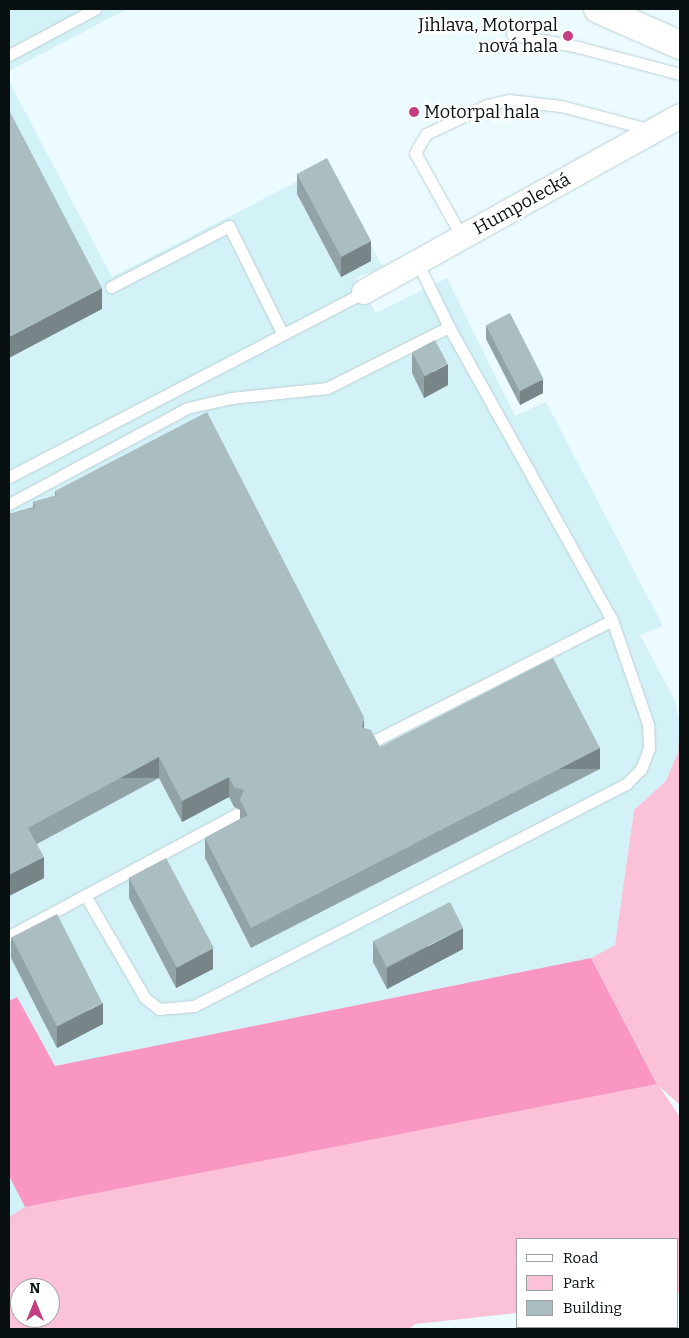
<!DOCTYPE html>
<html>
<head>
<meta charset="utf-8">
<style>
  body { margin:0 }
  #map { position:relative; width:689px; height:1338px; overflow:hidden; background:#ebfbff; font-family:Bitter,serif }
  div>[style] { position:absolute }
  [style*='--x'] { left:calc(var(--x)*1px); top:calc(var(--y)*1px); width:calc(var(--w)*1px); rotate:calc(var(--a)*1deg) }
  .built>* { inset:0; background:#d3f2f8 }
  .green>* { inset:0; background:#fbc1d8 }
  .forest>* { inset:0; background:#f996c1 }
  .roads { filter:drop-shadow(0 0 1px #bbcfd4) drop-shadow(0 0 1px #bbcfd4) }
  .service>* { height:11px; margin:-5.5px; padding:0 5.5px; transform-origin:5.5px; border-radius:5.5px; background:#fff }
  .minor>* { height:24px; margin:-12px; padding:0 12px; transform-origin:12px; border-radius:12px; background:#fff }
  .secondary>* { height:28px; margin:-14px; padding:0 14px; transform-origin:14px; border-radius:14px; background:#fff }
  .wall>* { inset:0; background:#92a3a7 }
  .shaded-wall>* { inset:0; background:#778588; transform-origin:0 0 }
  .building>* { inset:0; background:#aabec2; transform-origin:0 0 }
  .dots>* { width:14px; height:14px; translate:-50% -50%; box-sizing:border-box; border:2px solid #fff; border-radius:50% }
  span { translate:-50% -50%; white-space:nowrap; text-align:center; line-height:1.15; -webkit-text-stroke:4px #fff; paint-order:stroke }
  .poi-label { font-size:18px; color:#091012 }
  .right { translate:-100% -50%; text-align:right }
  .left { translate:0 -50%; text-align:left }
  .street-label { font-size:18px; color:#091012 }
  .frame { position:absolute; inset:0; border:10px solid #091012; pointer-events:none }
  .legend { position:absolute; left:516px; top:1238px; width:162px; height:90px; box-sizing:border-box; background:#fff; border:1px solid #9d9fa0; margin:0; padding:6px 9px; list-style:none; font-size:15px; color:#091012 }
  .legend li { display:flex; align-items:center; gap:10px; height:25px }
  .legend b { width:25px; border:1px solid #9d9fa0 }
  .north { position:absolute; left:10px; top:1278px; width:50px; height:50px; box-sizing:border-box; background:#fff; border:1px solid #9d9fa0; border-radius:50%; rotate:0deg; font-size:14px; font-weight:700; line-height:20px; text-align:center; color:#091012 }
  .north::after { content:''; display:block; margin:auto; width:18px; height:22px; background:#c23e81; clip-path:polygon(50% 0,100% 100%,50% 72%,0 100%) }
</style>
</head>
<body>
<div id="map">
  <div class="built">
    <i style="clip-path:polygon(9px 9px,127px 9px,9px 71px)"></i>
    <i style="clip-path:polygon(9px 81px,112px 277px,327px 166px,383px 267px,356px 278px,376px 313px,447px 278px,515px 416px,546px 402px,663px 626px,640px 635px,675px 701px,680px 724px,678px 752px,666px 781px,634px 810px,615px 945px,591px 958px,55px 1067px,17px 998px,9px 1001px)"></i>
    <i style="clip-path:polygon(9px 1176px,25px 1207px,9px 1217px)"></i>
  </div>
  <div class="green">
    <i style="clip-path:polygon(evenodd,680px 723px,680px 1105px,659px 1086px,680px 1117px,680px 1292px,678px 1293px,678px 1239px,518px 1239px,518px 1313px,415px 1324px,409px 1329px,9px 1329px,9px 1217px,25px 1207px,657px 1083px,591px 958px,615px 945px,634px 810px,666px 781px,678px 752px,680px 723px,20px 1288px,50px 1288px,50px 1318px,20px 1318px,20px 1288px)"></i>
  </div>
  <div class="forest">
    <i style="clip-path:polygon(591px 958px,657px 1084px,25px 1207px,9px 1176px,9px 1001px,17px 997px,55px 1066px)"></i>
  </div>
  <div class="roads">
    <div class="service">
      <i style="--x:512;--y:34;--w:67;--a:11.1"></i>
      <i style="--x:578;--y:47;--w:106;--a:14.8"></i>
      <i style="--x:9;--y:55;--w:98;--a:-28.1"></i>
      <i style="--x:462;--y:237;--w:96;--a:-119.2"></i>
      <i style="--x:415;--y:153;--w:22;--a:-60"></i>
      <i style="--x:426;--y:134;--w:68;--a:-25.4"></i>
      <i style="--x:487;--y:105;--w:23;--a:-13"></i>
      <i style="--x:509;--y:100;--w:52;--a:6.6"></i>
      <i style="--x:561;--y:106;--w:94;--a:14.8"></i>
      <i style="--x:111;--y:287;--w:133;--a:-27.3"></i>
      <i style="--x:229;--y:226;--w:119;--a:63.6"></i>
      <i style="--x:9;--y:477;--w:400;--a:-27.5"></i>
      <i style="--x:9;--y:504;--w:202;--a:-28.3"></i>
      <i style="--x:187;--y:408;--w:45;--a:-12.8"></i>
      <i style="--x:231;--y:398;--w:97;--a:-5.9"></i>
      <i style="--x:327;--y:388;--w:136;--a:-26.6"></i>
      <i style="--x:368;--y:744;--w:274;--a:-26.9"></i>
      <i style="--x:85;--y:895;--w:119;--a:59.8"></i>
      <i style="--x:145;--y:998;--w:18;--a:38"></i>
      <i style="--x:159;--y:1009;--w:35;--a:-5"></i>
      <i style="--x:194;--y:1006;--w:486;--a:-27.2"></i>
      <i style="--x:626;--y:784;--w:21;--a:-45"></i>
      <i style="--x:641;--y:769;--w:22;--a:-69"></i>
      <i style="--x:649;--y:748;--w:24;--a:-92"></i>
      <i style="--x:648;--y:724;--w:110;--a:-109.1"></i>
      <i style="--x:612;--y:620;--w:335;--a:-119.1"></i>
      <i style="--x:449;--y:327;--w:72;--a:-116.2"></i>
      <i style="--x:9;--y:936;--w:259;--a:-28.2"></i>
    </div>
    <div class="minor">
      <i style="--x:364;--y:292;--w:362;--a:-29.1"></i>
    </div>
    <div class="secondary">
      <i style="--x:598;--y:9;--w:90;--a:23.7"></i>
    </div>
  </div>
  <div class="wall">
    <i style="clip-path:polygon(297px 173px,371px 261px,341px 277px,297px 194px)"></i>
    <i style="clip-path:polygon(486px 325px,543px 393px,520px 405px,486px 339px)"></i>
    <i style="clip-path:polygon(412px 353px,448px 385px,424px 398px,412px 373px)"></i>
    <i style="clip-path:polygon(55px 491px,364px 728px,380px 747px,600px 769px,251px 948px,205px 858px,205px 838px,240px 819px,240px 810px,234px 807px,229px 797px,182px 822px,159px 778px,37px 844px,44px 878px,9px 896px,9px 514px,33px 507px,33px 502px,55px 496px)"></i>
    <i style="clip-path:polygon(129px 877px,213px 969px,176px 988px,129px 898px)"></i>
    <i style="clip-path:polygon(11px 937px,103px 1024px,57px 1048px,11px 958px)"></i>
    <i style="clip-path:polygon(373px 941px,463px 949px,387px 989px,373px 962px)"></i>
  </div>
  <div class="shaded-wall">
    <i style="clip-path:polygon(371px 241px,371px 261px,341px 277px,341px 256px)"></i>
    <i style="clip-path:polygon(102px 288px,102px 309px,9px 358px,9px 337px)"></i>
    <i style="clip-path:polygon(448px 364px,448px 385px,424px 398px,424px 377px)"></i>
    <i style="clip-path:polygon(543px 379px,543px 393px,520px 405px,520px 391px)"></i>
    <i style="clip-path:polygon(364px 717px,364px 737px,362px 727px)"></i>
    <i style="left:600px;top:748px;width:21px;height:393px;rotate:90deg"></i>
    <i style="left:159px;top:757px;width:21px;height:149px;rotate:90deg"></i>
    <i style="clip-path:polygon(229px 777px,229px 797px,182px 822px,182px 801px)"></i>
    <i style="clip-path:polygon(44px 857px,44px 878px,9px 896px,9px 875px)"></i>
    <i style="clip-path:polygon(463px 928px,463px 949px,387px 989px,387px 968px)"></i>
    <i style="clip-path:polygon(213px 948px,213px 969px,176px 988px,176px 967px)"></i>
    <i style="clip-path:polygon(103px 1003px,103px 1024px,57px 1048px,57px 1027px)"></i>
  </div>
  <div class="building">
    <i style="clip-path:polygon(9px 110px,102px 288px,9px 337px)"></i>
    <i style="left:327px;top:158px;width:94px;height:34px;rotate:62deg"></i>
    <i style="left:510px;top:313px;width:74px;height:27px;rotate:63deg"></i>
    <i style="left:435px;top:340px;width:27px;height:26px;rotate:62deg"></i>
    <i style="clip-path:polygon(207px 412px,364px 717px,362px 727px,371px 730px,380px 747px,553px 658px,600px 748px,251px 928px,205px 838px,248px 815px,240px 800px,244px 790px,234px 787px,229px 777px,182px 801px,159px 757px,28px 828px,44px 857px,9px 875px,9px 514px,36px 507px,33px 502px,57px 495px,55px 491px)"></i>
    <i style="left:166px;top:858px;width:102px;height:42px;rotate:62deg"></i>
    <i style="left:450px;top:902px;width:29px;height:86px;rotate:63deg"></i>
    <i style="left:57px;top:914px;width:100px;height:51px;rotate:63deg"></i>
    <i style="left:618px;top:1327px;width:21px;height:2px"></i>
  </div>
  <div class="dots">
    <i style="left:568px;top:36px;background:#c23e81"></i>
    <i style="left:414px;top:112px;background:#c23e81"></i>
  </div>
  <div class="poi-label">
    <span class="right" style="left:558px;top:36px">Jihlava, Motorpal<br>nová hala</span>
    <span class="left" style="left:424px;top:112px">Motorpal hala</span>
  </div>
  <div class="street-label">
    <span style="left:522px;top:204px;rotate:-29deg">Humpolecká</span>
  </div>
  <div class="frame"></div>
  <ul class="legend">
  <li><b style="height:6px;background:#fff"></b>Road</li>
  <li><b style="height:14px;background:#fbc1d8"></b>Park</li>
  <li><b style="height:14px;background:#aabec2"></b>Building</li>
  </ul>
  <div class="north">N</div>
</div>
</body>
</html>
